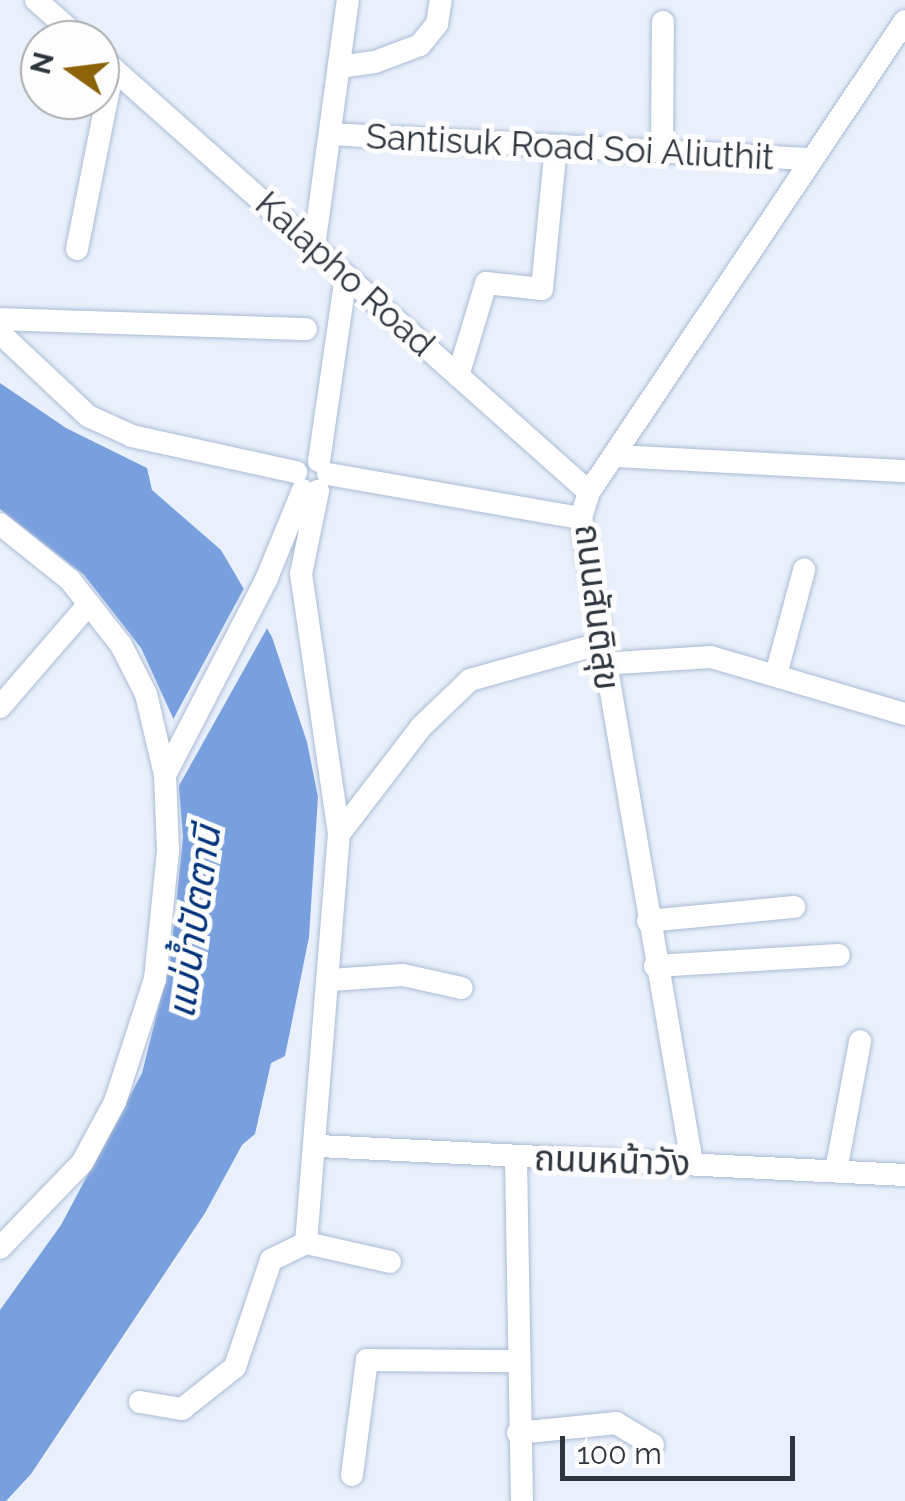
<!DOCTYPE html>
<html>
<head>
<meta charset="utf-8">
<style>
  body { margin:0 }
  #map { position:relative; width:905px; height:1501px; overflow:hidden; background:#e9f0fb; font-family:Raleway,"Noto Sans Thai",sans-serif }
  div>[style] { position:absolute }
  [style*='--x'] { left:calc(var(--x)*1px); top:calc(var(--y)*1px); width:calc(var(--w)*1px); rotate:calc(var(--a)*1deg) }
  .water>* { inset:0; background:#78a0df }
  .pier>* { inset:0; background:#e9f0fb }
  .roads { filter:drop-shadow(0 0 2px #abbbd5) drop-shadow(0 0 2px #abbbd5) }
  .minor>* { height:22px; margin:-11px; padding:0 11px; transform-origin:11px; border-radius:11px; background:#fff }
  span { translate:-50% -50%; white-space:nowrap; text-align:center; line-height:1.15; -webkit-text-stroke:10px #fdfdfd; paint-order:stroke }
  .street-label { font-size:35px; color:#2e353f }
  .water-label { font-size:38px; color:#00327a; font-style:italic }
  .north { position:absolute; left:20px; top:20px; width:100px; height:100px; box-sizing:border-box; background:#fdfdfd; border:2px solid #aaadb1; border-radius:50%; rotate:284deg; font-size:28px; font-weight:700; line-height:40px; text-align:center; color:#2e353f }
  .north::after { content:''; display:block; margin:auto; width:35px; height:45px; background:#8d6307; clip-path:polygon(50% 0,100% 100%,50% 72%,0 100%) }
  .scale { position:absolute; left:560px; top:1436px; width:235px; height:45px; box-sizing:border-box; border:5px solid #2e353f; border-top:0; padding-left:12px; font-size:30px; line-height:35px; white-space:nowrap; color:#2e353f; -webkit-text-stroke:8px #fdfdfd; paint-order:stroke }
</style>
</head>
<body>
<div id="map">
  <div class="water">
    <i style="clip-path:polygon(0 383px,66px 428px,147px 468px,152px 490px,221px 550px,272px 637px,307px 742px,318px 797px,309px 937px,285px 1056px,271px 1063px,255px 1134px,242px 1145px,205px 1213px,31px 1474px,6px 1501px,0 1501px,0 1310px,61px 1225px,142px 1073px,170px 961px,183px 837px,173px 718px,141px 648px,84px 575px,0 509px)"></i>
  </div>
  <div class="pier">
    <i style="clip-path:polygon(248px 581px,270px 623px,176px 791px,169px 727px)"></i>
  </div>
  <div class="roads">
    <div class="minor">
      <i style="--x:36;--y:0;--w:60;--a:41.6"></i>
      <i style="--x:100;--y:57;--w:654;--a:41.66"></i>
      <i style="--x:339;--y:67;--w:36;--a:-8"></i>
      <i style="--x:375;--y:62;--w:48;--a:-20.7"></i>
      <i style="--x:420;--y:45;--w:27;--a:-51"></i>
      <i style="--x:437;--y:24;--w:24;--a:-81"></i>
      <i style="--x:330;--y:134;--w:482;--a:3"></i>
      <i style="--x:662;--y:152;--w:130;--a:-89.6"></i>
      <i style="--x:314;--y:247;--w:249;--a:-82.2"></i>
      <i style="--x:77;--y:249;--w:184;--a:-78.7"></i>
      <i style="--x:0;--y:319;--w:306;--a:1.9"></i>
      <i style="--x:0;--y:333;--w:121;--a:43.3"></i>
      <i style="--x:88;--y:416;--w:48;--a:24.4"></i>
      <i style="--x:132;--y:436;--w:168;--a:12.4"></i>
      <i style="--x:458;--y:376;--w:97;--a:-73.2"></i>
      <i style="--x:486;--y:283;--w:56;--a:6.1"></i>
      <i style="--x:542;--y:289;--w:144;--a:-84.4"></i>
      <i style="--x:617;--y:456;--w:288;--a:3"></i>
      <i style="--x:319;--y:461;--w:187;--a:-81.7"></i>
      <i style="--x:328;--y:474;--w:257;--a:9.9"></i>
      <i style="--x:0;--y:524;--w:90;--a:38.7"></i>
      <i style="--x:70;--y:580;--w:83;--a:51.9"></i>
      <i style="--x:121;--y:645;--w:55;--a:63"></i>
      <i style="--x:146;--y:694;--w:83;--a:76.8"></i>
      <i style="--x:165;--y:775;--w:76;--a:87.7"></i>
      <i style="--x:168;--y:851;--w:129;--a:95.8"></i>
      <i style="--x:155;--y:979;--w:129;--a:108"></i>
      <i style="--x:115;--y:1102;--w:69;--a:118.4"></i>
      <i style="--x:82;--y:1163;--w:118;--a:134"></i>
      <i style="--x:601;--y:664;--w:110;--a:-3.6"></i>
      <i style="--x:711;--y:657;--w:202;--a:16.4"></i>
      <i style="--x:777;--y:671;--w:105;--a:-75"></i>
      <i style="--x:0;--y:707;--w:136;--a:-49.2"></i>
      <i style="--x:165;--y:775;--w:220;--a:-62.6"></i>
      <i style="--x:266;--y:580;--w:97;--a:-67.7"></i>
      <i style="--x:339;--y:834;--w:136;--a:-52.5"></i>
      <i style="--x:422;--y:726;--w:66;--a:-43.8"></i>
      <i style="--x:470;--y:680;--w:134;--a:-15.6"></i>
      <i style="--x:648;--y:921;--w:147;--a:-5.5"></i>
      <i style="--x:655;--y:966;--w:184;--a:-3.4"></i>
      <i style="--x:330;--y:980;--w:73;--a:-3.9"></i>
      <i style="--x:403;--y:975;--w:60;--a:12.4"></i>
      <i style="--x:319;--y:1146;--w:587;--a:2.83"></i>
      <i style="--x:516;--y:1159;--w:342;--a:89"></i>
      <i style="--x:692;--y:1163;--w:654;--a:-99.76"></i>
      <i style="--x:581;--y:518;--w:27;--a:-73"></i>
      <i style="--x:589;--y:492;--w:567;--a:-56.14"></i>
      <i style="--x:836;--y:1171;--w:132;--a:-79.5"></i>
      <i style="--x:306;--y:1243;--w:86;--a:12.7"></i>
      <i style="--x:140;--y:1402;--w:43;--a:9.5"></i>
      <i style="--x:182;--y:1409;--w:68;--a:-38.4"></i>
      <i style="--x:235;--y:1367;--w:113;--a:-71.4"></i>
      <i style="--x:271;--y:1260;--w:39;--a:-26"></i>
      <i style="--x:306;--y:1243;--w:410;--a:-85.4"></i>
      <i style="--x:339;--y:834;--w:263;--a:-98.3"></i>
      <i style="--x:301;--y:574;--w:85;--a:-78.4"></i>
      <i style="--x:518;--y:1433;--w:99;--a:-5.8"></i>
      <i style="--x:616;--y:1423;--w:43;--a:30.7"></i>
      <i style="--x:352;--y:1475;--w:116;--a:-82.6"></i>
      <i style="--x:367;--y:1360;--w:151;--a:0.4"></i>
    </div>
  </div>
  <div class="street-label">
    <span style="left:570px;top:147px;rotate:3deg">Santisuk Road Soi Aliuthit</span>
    <span style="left:345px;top:274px;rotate:42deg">Kalapho Road</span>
    <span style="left:597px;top:607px;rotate:83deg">ถนนสันติสุข</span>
    <span style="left:612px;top:1161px;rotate:2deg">ถนนหน้าวัง</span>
  </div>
  <div class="water-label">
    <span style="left:194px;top:922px;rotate:-82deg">แม่น้ำปัตตานี</span>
  </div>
  <div class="north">N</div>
  <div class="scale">100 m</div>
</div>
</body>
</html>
